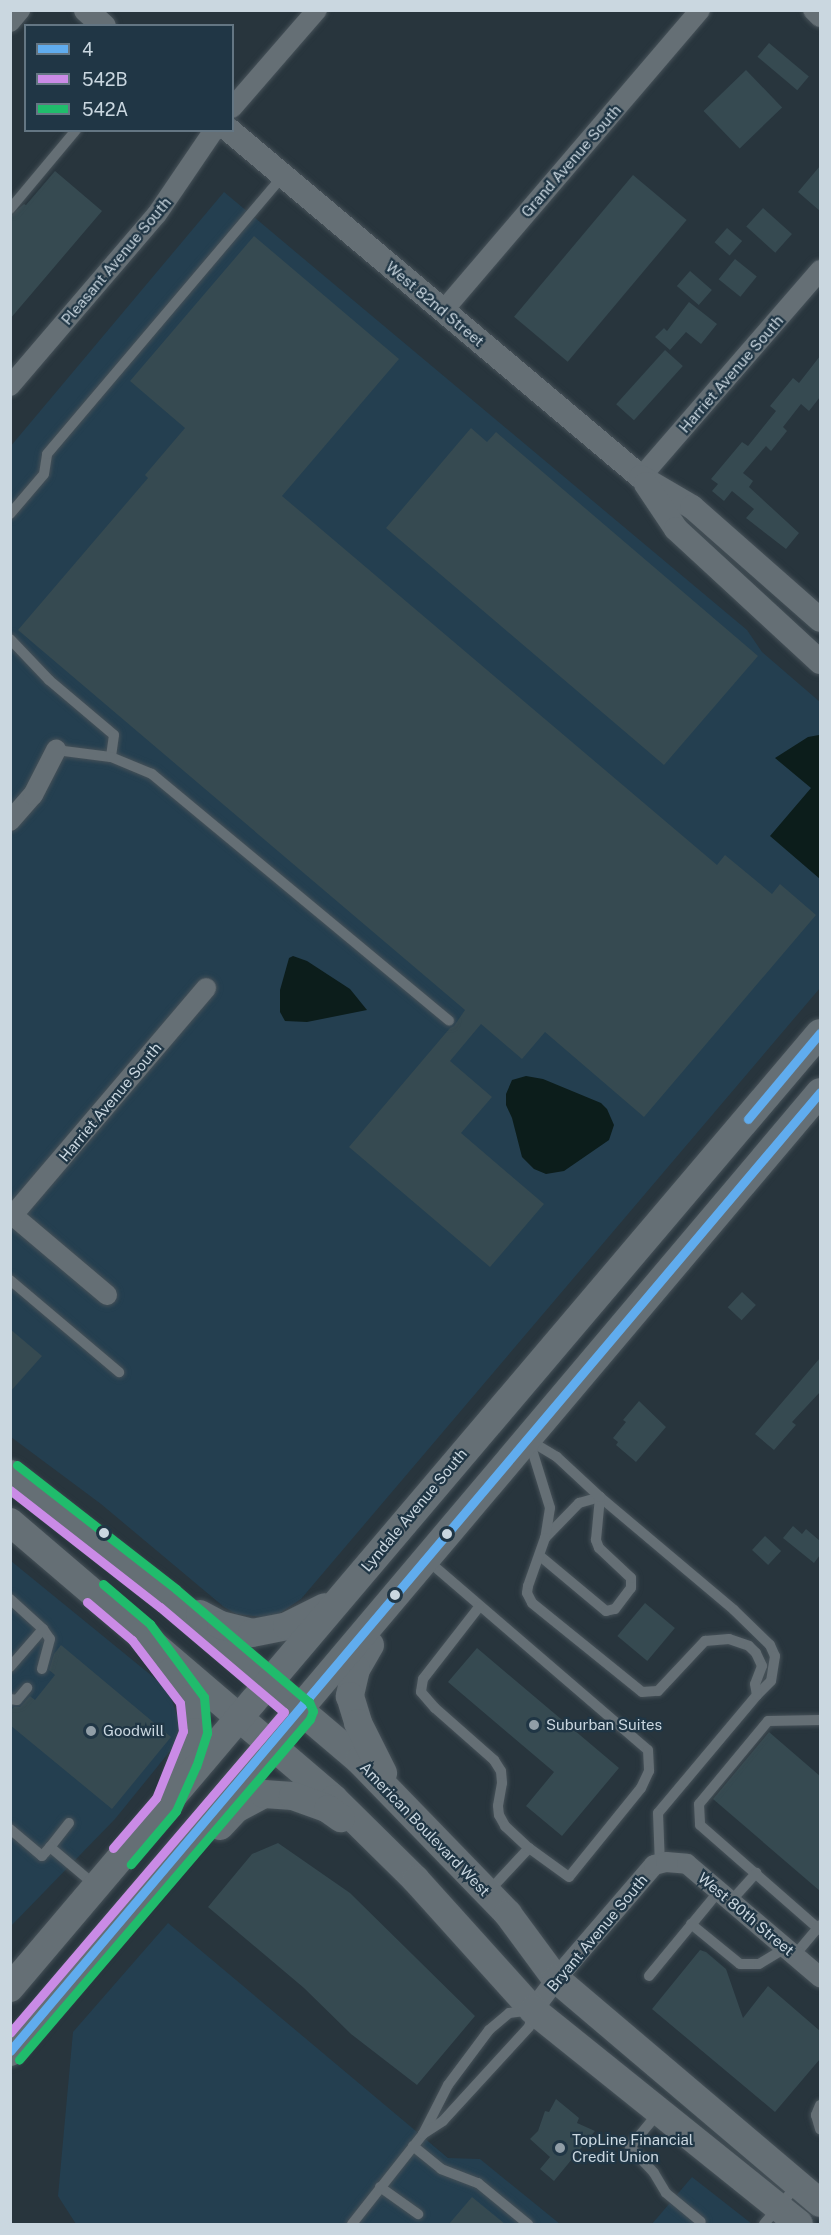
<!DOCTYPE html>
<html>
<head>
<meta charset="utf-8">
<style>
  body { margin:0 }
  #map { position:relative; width:831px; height:2235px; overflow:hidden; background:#28353d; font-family:"Public Sans",sans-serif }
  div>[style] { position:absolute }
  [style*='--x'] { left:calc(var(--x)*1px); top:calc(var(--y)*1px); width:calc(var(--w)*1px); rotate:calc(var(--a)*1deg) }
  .built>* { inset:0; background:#243f50 }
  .water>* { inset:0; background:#0c1d1b }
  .building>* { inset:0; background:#364a51; transform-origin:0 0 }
  .roads { filter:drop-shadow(0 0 2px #465158) drop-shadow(0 0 2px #465158) }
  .service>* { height:10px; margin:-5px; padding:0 5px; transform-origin:5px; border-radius:5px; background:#656f75 }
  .minor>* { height:20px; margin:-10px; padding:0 10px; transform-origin:10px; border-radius:10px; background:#656f75 }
  .tertiary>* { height:24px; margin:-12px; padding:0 12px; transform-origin:12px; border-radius:12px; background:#656f75 }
  .secondary>* { height:28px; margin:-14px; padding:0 14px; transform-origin:14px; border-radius:14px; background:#656f75 }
  .bus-1>* { height:9px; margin:-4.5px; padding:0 4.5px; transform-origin:4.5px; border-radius:4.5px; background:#60acee }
  .bus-2>* { height:9px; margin:-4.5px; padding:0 4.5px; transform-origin:4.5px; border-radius:4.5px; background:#ca8be6 }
  .bus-3>* { height:9px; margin:-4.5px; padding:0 4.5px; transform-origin:4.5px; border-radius:4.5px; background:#20bc6c }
  .dots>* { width:16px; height:16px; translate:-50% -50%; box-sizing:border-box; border:3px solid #203645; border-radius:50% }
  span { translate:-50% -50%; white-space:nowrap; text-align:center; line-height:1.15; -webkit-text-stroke:4.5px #203645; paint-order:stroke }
  .street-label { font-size:15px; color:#cad7e0 }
  .poi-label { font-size:15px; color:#cad7e0 }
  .left { translate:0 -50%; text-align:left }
  .frame { position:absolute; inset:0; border:12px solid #cad7e0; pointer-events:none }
  .legend { position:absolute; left:24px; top:24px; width:210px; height:108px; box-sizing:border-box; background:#203645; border:2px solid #647683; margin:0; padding:8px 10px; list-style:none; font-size:18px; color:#cad7e0 }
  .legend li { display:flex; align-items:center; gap:12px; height:30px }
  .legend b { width:30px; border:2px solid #647683 }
</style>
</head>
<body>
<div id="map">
  <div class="built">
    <i style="clip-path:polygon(224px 192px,747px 630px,762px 652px,820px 702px,820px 988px,301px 1599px,277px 1615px,263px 1617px,236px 1614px,224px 1607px,101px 1504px,11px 1437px,10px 447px)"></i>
    <i style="clip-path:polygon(11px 1561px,168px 1689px,180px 1724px,175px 1745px,115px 1819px,11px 1926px)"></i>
    <i style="clip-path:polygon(168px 1923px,448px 2158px,480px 2159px,560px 2224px,76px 2224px,58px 2196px,73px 2032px)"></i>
    <i style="clip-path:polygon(692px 2177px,752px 2224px,652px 2224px)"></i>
  </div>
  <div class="water">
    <i style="clip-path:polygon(819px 735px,820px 737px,820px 879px,770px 836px,811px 788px,775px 758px,808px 737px)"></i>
    <i style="clip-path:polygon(293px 956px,307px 961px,350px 989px,367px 1010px,307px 1022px,285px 1021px,280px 1012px,280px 990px,289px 958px)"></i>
    <i style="clip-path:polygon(526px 1076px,543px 1079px,601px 1103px,607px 1109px,614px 1125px,609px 1140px,564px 1171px,546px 1174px,534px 1169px,522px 1157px,512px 1118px,506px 1105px,506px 1094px,512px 1080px)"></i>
  </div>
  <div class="building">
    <i style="left:769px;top:43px;width:52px;height:18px;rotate:40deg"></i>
    <i style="left:746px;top:70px;width:52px;height:59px;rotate:46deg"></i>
    <i style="clip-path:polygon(820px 166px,820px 211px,798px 192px)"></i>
    <i style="clip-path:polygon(55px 171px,102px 211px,10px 319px,10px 216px,24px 204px,26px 205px)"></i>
    <i style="left:633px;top:175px;width:70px;height:185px;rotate:40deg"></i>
    <i style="left:763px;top:208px;width:39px;height:25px;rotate:42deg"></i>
    <i style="left:727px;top:228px;width:20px;height:19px;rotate:41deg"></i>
    <i style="clip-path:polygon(254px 236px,399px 359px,282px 496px,717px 865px,725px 855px,772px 894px,780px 884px,816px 915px,644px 1117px,545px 1032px,522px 1059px,481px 1024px,450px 1061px,492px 1097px,461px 1133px,544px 1204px,490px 1267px,349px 1147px,450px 1028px,454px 1026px,465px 1010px,18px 630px,148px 478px,145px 475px,185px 428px,130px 381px)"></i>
    <i style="left:735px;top:259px;width:28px;height:26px;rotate:39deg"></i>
    <i style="left:690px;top:271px;width:29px;height:20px;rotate:41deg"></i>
    <i style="clip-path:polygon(689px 302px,717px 324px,701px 344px,686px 332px,670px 350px,655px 337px,664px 328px,667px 331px)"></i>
    <i style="left:665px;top:350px;width:24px;height:73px;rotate:42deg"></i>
    <i style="clip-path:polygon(820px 356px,820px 397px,809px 411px,801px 404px,783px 427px,787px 431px,771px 451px,766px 446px,743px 473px,753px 481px,749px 487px,799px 533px,786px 549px,746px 518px,754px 509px,732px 491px,724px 501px,712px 491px,718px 484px,711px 479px,742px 442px,748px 446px,776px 411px,770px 406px,793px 378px,799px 383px)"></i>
    <i style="clip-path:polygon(471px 428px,487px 442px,496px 432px,758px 656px,664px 765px,386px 528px)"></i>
    <i style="left:742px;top:1292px;width:19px;height:21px;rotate:43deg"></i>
    <i style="clip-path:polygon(10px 1329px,42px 1356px,10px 1392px)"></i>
    <i style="clip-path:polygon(820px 1358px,820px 1392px,792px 1422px,796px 1425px,774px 1450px,755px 1434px)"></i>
    <i style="clip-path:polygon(639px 1401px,666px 1427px,636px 1462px,616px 1445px,618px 1442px,613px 1438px,626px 1422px,623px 1420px)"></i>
    <i style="clip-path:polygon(793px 1526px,802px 1534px,806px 1529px,820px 1541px,820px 1555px,814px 1563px,783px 1538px)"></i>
    <i style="left:765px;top:1536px;width:22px;height:19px;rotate:43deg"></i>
    <i style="left:645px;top:1603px;width:39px;height:43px;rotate:40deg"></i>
    <i style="clip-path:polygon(61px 1645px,171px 1737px,112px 1809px,10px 1725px,10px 1711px,14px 1707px,20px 1707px,30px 1696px,35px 1700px,55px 1675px,49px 1670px,54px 1654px)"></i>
    <i style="clip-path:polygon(477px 1648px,619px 1768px,562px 1836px,526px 1806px,554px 1772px,448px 1682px)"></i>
    <i style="clip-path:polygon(769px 1732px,820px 1776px,820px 1891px,713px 1799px)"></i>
    <i style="clip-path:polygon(278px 1843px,350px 1893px,475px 2016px,417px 2085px,351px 2034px,304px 1988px,208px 1907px,252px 1854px)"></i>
    <i style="clip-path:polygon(700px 1950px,706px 1952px,726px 1969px,743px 2018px,768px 1986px,820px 2031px,820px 2059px,775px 2112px,652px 2009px)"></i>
    <i style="clip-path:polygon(556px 2099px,579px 2118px,577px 2123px,595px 2131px,554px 2181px,540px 2169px,550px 2157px,530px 2139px,538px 2131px,545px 2111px,549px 2112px)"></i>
    <i style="clip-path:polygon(472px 2197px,505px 2224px,449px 2224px)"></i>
  </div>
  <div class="roads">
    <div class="service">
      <i style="--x:10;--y:209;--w:103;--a:-50.1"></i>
      <i style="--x:10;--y:514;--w:52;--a:-49.6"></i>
      <i style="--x:44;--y:474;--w:20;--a:-81"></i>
      <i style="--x:47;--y:454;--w:365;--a:-49.7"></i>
      <i style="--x:10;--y:639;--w:57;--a:46.4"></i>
      <i style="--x:49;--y:680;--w:85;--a:40.2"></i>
      <i style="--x:114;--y:735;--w:22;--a:98"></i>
      <i style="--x:56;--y:750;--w:55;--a:7.3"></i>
      <i style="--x:111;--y:757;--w:44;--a:22.5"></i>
      <i style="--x:152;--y:774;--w:386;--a:39.7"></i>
      <i style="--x:10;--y:1280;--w:143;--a:40.2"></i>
      <i style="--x:545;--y:1538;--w:49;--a:-45.8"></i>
      <i style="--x:579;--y:1503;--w:22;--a:-16"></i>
      <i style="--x:600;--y:1497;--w:175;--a:40.1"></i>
      <i style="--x:734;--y:1610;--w:50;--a:44.2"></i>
      <i style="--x:770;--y:1645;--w:12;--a:66"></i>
      <i style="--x:775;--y:1656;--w:25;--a:99"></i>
      <i style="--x:771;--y:1681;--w:20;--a:135"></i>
      <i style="--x:757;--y:1695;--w:154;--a:130"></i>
      <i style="--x:658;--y:1813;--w:51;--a:87.8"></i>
      <i style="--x:540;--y:1556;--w:86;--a:39.8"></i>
      <i style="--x:606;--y:1611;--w:9;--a:-13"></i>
      <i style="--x:615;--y:1609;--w:26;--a:-53"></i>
      <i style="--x:631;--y:1588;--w:10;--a:-90"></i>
      <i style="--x:631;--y:1578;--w:44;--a:-136.8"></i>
      <i style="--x:599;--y:1548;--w:9;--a:-111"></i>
      <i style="--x:596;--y:1540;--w:43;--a:-84.7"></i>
      <i style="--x:600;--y:1497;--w:59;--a:-137.1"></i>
      <i style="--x:557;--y:1457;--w:33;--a:-149"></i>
      <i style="--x:529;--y:1440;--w:71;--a:72.8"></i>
      <i style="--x:550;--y:1508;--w:30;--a:99"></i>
      <i style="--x:545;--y:1538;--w:51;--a:109.5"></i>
      <i style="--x:528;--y:1586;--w:7;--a:98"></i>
      <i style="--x:527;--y:1593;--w:11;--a:63"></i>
      <i style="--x:532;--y:1603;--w:141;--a:39"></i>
      <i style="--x:642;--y:1692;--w:16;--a:-4"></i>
      <i style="--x:658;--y:1691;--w:69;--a:-46.8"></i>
      <i style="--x:705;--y:1641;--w:24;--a:-5"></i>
      <i style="--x:729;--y:1639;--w:21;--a:19"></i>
      <i style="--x:749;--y:1646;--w:10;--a:45"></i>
      <i style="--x:756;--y:1653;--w:14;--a:65"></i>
      <i style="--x:762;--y:1666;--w:19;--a:111"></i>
      <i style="--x:755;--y:1684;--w:11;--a:80"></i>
      <i style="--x:427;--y:1560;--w:291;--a:40.7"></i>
      <i style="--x:648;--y:1750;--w:21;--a:87"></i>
      <i style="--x:649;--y:1771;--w:19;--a:115"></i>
      <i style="--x:641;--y:1788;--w:114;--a:129"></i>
      <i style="--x:569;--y:1877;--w:49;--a:-144.1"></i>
      <i style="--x:529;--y:1848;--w:59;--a:132.9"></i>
      <i style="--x:10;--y:1599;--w:45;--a:42.3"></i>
      <i style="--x:43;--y:1629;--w:12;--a:55"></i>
      <i style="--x:50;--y:1639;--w:31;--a:105"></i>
      <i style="--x:479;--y:1607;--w:91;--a:127.9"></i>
      <i style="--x:423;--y:1679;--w:13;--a:99"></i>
      <i style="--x:421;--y:1692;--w:21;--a:49"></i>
      <i style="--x:435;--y:1708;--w:79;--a:41.4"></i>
      <i style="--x:494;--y:1760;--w:13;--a:58"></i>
      <i style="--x:501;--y:1771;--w:12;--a:85"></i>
      <i style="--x:502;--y:1783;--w:23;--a:100"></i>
      <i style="--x:498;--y:1806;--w:9;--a:84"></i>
      <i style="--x:499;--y:1815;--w:13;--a:61"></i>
      <i style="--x:505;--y:1826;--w:33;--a:43"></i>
      <i style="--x:10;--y:1667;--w:50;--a:-49"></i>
      <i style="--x:10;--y:1699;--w:7;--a:8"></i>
      <i style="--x:17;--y:1700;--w:16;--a:-50"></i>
      <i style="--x:820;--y:1720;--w:52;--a:178.9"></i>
      <i style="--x:768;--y:1721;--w:108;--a:129.7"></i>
      <i style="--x:699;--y:1804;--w:21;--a:87"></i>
      <i style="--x:700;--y:1825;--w:159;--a:41.2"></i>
      <i style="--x:69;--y:1823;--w:31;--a:128"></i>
      <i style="--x:50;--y:1847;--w:60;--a:40.3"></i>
      <i style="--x:10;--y:1829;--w:42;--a:40.2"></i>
      <i style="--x:42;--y:1856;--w:12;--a:-48"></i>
      <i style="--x:731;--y:1901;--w:38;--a:-48"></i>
      <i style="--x:691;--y:1924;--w:63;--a:39.2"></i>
      <i style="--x:740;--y:1964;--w:19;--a:0"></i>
      <i style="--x:759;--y:1964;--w:31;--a:-31"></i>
      <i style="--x:795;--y:1955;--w:39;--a:-50"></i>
      <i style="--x:649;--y:1976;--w:110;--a:-50.5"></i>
      <i style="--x:820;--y:2105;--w:11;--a:112"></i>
      <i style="--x:816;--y:2115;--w:15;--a:74"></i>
      <i style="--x:659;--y:2112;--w:45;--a:129.6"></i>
      <i style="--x:630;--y:2147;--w:35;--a:47"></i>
      <i style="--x:654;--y:2173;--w:23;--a:59"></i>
      <i style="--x:666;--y:2193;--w:45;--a:39.6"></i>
      <i style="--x:413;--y:2146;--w:36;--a:39"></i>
      <i style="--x:441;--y:2169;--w:40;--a:21"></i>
      <i style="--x:478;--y:2183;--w:65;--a:39.4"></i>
      <i style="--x:380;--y:2187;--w:47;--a:35.4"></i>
      <i style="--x:352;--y:2224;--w:115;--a:-51.7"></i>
      <i style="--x:423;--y:2134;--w:55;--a:-63"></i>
      <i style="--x:448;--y:2085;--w:69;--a:-53.3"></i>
      <i style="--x:489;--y:2030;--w:26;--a:-40"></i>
      <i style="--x:509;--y:2013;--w:24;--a:-7"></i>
      <i style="--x:533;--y:2010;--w:17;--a:103"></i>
      <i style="--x:529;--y:2027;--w:127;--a:132.5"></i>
      <i style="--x:443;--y:2121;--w:24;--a:147"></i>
      <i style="--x:764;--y:2224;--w:52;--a:-49.6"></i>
    </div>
    <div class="minor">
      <i style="--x:813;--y:10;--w:10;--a:45"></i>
      <i style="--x:10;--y:22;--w:16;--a:-50"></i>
      <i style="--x:232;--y:108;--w:130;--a:-49.1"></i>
      <i style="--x:443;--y:311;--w:396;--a:-49.5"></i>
      <i style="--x:10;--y:386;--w:226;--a:-49.5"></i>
      <i style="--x:157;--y:214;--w:102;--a:-55.8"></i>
      <i style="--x:641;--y:477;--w:274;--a:-49.1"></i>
      <i style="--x:10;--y:821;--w:35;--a:-49"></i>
      <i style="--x:33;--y:795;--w:51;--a:-62.9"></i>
      <i style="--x:10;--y:1213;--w:127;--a:40.2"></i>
      <i style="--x:13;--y:1215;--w:298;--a:-49.6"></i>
      <i style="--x:533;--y:2010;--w:39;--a:-53"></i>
      <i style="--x:556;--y:1979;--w:150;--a:-49.3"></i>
      <i style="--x:654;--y:1865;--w:12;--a:-14"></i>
      <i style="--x:666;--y:1862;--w:21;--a:5"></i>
      <i style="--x:687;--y:1864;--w:175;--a:40.4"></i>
    </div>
    <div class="tertiary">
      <i style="--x:86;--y:10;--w:24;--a:42"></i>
      <i style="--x:229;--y:130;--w:539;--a:40.11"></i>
      <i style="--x:641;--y:477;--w:59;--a:30.5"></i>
      <i style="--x:692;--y:507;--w:171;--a:41.4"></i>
      <i style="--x:646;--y:484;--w:54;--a:56.3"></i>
      <i style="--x:676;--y:529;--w:196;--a:42.7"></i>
    </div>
    <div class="secondary">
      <i style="--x:10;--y:1474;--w:201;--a:38.1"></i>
      <i style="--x:168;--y:1598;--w:250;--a:40.3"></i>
      <i style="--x:359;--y:1760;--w:214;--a:45.9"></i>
      <i style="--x:508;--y:1914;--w:81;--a:53.6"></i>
      <i style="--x:556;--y:1979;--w:346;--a:40.3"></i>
      <i style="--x:10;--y:1522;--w:426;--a:40.5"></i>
      <i style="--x:334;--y:1799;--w:115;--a:44.6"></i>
      <i style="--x:416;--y:1880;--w:175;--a:48"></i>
      <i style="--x:533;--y:2010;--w:341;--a:38.8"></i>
      <i style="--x:200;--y:1614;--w:24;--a:28"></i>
      <i style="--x:221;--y:1625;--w:32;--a:14"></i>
      <i style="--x:252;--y:1633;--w:36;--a:-11"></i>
      <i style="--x:287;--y:1626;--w:42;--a:-26.6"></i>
      <i style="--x:370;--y:1645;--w:28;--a:120"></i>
      <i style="--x:356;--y:1669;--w:28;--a:103"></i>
      <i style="--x:350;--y:1696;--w:28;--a:73"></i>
      <i style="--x:358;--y:1723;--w:56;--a:63.4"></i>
      <i style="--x:172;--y:1671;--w:34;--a:53"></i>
      <i style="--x:192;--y:1698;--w:34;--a:85"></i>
      <i style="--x:195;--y:1732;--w:51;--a:110.6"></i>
      <i style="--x:220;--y:1826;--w:23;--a:-47"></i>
      <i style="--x:236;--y:1809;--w:32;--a:-28"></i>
      <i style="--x:264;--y:1794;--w:29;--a:4"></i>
      <i style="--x:293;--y:1796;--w:37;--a:20"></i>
      <i style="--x:328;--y:1809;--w:16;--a:35"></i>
      <i style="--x:10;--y:1988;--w:1252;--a:-49.7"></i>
      <i style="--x:10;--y:2052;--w:1256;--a:-49.84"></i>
    </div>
  </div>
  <div class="bus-1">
    <i style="--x:748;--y:1119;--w:112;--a:-50.1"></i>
    <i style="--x:10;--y:2051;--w:1255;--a:-49.81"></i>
  </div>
  <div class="bus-2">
    <i style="--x:10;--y:1490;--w:190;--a:38"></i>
    <i style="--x:160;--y:1607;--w:162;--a:40.3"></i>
    <i style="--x:284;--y:1712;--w:422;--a:130.5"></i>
    <i style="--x:87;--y:1602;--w:59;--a:40.2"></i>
    <i style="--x:132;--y:1640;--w:79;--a:52.7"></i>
    <i style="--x:180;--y:1703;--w:28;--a:84"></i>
    <i style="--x:183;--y:1731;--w:72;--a:111.9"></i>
    <i style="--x:156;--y:1798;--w:66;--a:130.7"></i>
  </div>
  <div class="bus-3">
    <i style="--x:17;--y:1465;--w:202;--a:37.9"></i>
    <i style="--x:176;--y:1589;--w:175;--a:40.4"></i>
    <i style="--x:309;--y:1702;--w:10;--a:66"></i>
    <i style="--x:313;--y:1711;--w:9;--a:111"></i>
    <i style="--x:310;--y:1719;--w:448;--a:130.5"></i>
    <i style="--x:103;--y:1584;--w:62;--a:40.4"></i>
    <i style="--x:150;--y:1624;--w:91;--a:53.5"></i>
    <i style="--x:204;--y:1697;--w:36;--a:85"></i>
    <i style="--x:207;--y:1733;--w:35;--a:108"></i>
    <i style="--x:196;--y:1766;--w:49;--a:114"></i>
    <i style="--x:176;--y:1811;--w:70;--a:130.3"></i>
  </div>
  <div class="dots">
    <i style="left:104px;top:1533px;background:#cad7e0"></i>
    <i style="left:447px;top:1534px;background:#cad7e0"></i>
    <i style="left:395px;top:1595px;background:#cad7e0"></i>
    <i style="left:534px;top:1725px;background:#919ea7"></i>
    <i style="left:91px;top:1731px;background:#919ea7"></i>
    <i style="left:560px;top:2148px;background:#919ea7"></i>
  </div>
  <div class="street-label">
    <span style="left:571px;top:161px;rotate:-49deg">Grand Avenue South</span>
    <span style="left:116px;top:261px;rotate:-50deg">Pleasant Avenue South</span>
    <span style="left:435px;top:304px;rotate:40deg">West 82nd Street</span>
    <span style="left:731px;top:374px;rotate:-49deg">Harriet Avenue South</span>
    <span style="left:110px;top:1102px;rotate:-50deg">Harriet Avenue South</span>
    <span style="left:414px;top:1510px;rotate:-50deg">Lyndale Avenue South</span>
    <span style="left:425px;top:1829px;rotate:46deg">American Boulevard West</span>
    <span style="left:746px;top:1914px;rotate:40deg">West 80th Street</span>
    <span style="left:597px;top:1933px;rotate:-50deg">Bryant Avenue South</span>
  </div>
  <div class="poi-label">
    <span class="left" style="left:546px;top:1725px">Suburban Suites</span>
    <span class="left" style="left:103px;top:1731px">Goodwill</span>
    <span class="left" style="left:572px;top:2148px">TopLine Financial<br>Credit Union</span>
  </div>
  <div class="frame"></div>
  <ul class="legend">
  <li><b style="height:8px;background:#60acee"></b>4</li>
  <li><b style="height:8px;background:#ca8be6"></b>542B</li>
  <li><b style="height:8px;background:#20bc6c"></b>542A</li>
  </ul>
</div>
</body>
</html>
